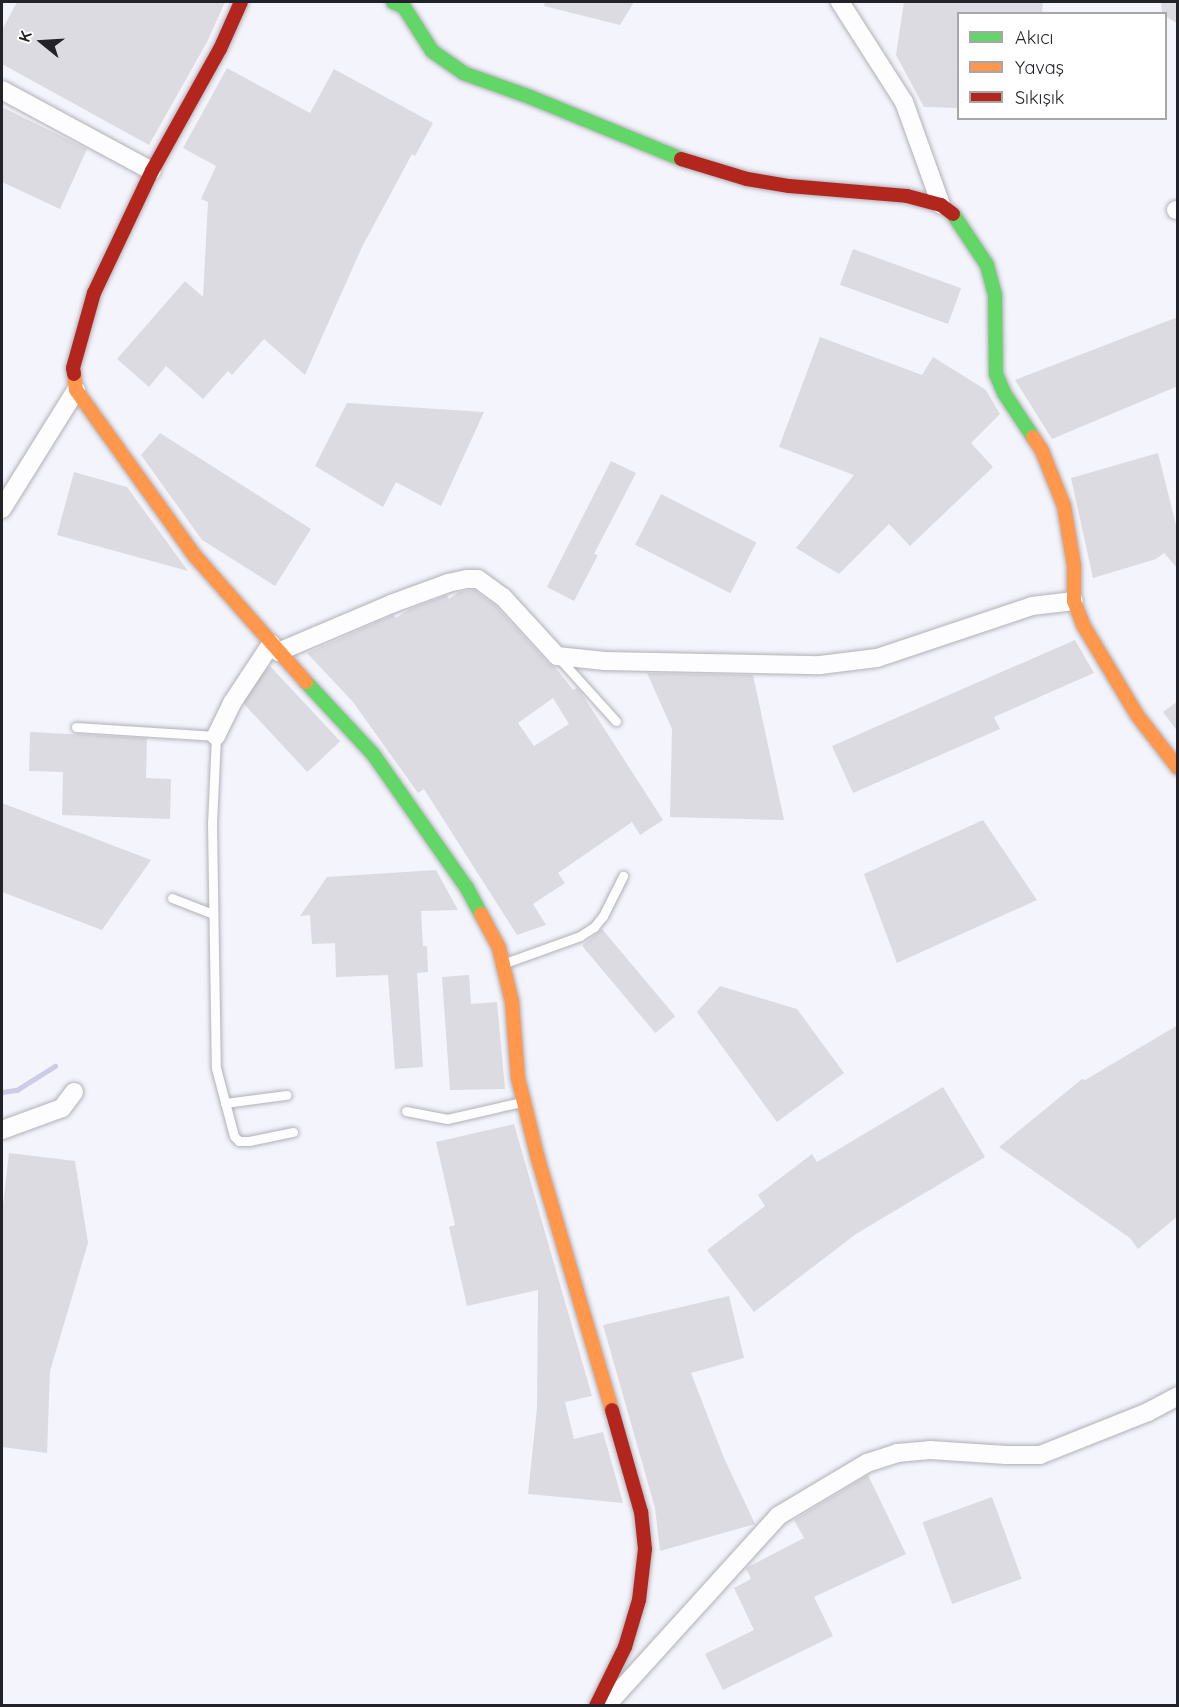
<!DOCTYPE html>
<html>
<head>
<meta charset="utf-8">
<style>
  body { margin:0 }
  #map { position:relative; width:1179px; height:1707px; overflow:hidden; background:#f4f4fc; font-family:Quicksand,sans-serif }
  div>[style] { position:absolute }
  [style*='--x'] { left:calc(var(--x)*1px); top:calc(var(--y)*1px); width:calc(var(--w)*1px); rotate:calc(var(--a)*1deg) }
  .stream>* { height:4.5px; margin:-2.25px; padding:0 2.25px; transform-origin:2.25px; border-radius:2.25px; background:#cccbe8 }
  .building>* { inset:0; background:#dbdbe1; transform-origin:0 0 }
  .roads { filter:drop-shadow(0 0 2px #b1b0b7) drop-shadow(0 0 2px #b1b0b7) }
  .lane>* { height:9px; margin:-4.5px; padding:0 4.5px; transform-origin:4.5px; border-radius:4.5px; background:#fdfdff }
  .street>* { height:18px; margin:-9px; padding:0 9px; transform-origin:9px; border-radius:9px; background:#fdfdff }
  .fast>* { height:14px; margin:-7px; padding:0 7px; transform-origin:7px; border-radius:7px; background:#63d668 }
  .slow>* { height:14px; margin:-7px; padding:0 7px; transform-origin:7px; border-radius:7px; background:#ff974d }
  .jam>* { height:14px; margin:-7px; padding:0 7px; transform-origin:7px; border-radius:7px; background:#b3261e }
  span { translate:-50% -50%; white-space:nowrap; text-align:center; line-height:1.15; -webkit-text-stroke:4.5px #fff; paint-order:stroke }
  .frame { position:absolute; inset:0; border:3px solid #222228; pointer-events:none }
  .legend { position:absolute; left:957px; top:12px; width:210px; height:108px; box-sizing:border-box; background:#fff; border:2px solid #a7a7a9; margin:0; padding:8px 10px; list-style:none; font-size:18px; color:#222228 }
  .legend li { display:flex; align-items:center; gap:12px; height:30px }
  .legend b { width:30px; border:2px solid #a7a7a9 }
  .north { position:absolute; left:12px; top:12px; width:60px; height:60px; -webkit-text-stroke:4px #fff; paint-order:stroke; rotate:288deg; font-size:16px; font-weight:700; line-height:24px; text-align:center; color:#222228 }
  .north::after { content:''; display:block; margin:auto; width:21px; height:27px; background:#222228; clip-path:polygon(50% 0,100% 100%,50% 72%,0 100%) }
</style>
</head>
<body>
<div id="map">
  <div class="stream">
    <i style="--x:2;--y:1092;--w:15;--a:-8"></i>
    <i style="--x:17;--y:1090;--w:45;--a:-32.3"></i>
  </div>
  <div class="building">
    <i style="clip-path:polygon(17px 2px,225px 2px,207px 42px,149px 145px,2px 64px,2px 30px)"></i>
    <i style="clip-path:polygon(545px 2px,634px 2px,620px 25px,544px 6px)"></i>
    <i style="clip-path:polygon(904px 2px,1043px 2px,1042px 14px,958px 14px,958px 108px,924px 107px,896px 55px)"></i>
    <i style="clip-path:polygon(1161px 2px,1178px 2px,1178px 24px,1162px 14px)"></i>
    <i style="clip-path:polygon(227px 68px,310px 113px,334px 69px,433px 123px,415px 156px,412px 154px,362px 247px,305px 375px,264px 339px,232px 375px,228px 371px,203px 399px,166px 366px,149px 387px,117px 359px,185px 281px,203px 297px,208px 202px,201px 199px,216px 166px,183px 148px)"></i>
    <i style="clip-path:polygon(2px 107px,87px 149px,60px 209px,2px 182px)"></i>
    <i style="left:853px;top:249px;width:115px;height:38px;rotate:20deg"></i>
    <i style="clip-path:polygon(1178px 317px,1178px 386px,1052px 439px,1015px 380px)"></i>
    <i style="clip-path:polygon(820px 337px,922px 375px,933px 357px,986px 390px,1000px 414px,971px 443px,993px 467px,910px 546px,889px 524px,839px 574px,796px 548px,854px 475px,779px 447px)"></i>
    <i style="clip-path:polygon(347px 403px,484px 412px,441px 506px,396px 482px,383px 507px,315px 466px)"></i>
    <i style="clip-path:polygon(160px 433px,311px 529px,275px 586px,202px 540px,141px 455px)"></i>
    <i style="clip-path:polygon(1158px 453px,1178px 533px,1178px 569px,1164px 553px,1156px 559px,1093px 578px,1071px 478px)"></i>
    <i style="clip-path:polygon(611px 461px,636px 473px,594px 554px,598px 555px,574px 601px,547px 587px)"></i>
    <i style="clip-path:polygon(74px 472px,127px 487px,188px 571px,57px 535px)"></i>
    <i style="left:661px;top:494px;width:107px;height:57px;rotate:27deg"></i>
    <i style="clip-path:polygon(evenodd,474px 590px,495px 605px,549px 664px,555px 667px,573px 690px,577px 688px,580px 691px,663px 820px,640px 835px,632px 822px,558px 873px,565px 883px,533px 904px,546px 925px,517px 935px,424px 789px,418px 793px,353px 702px,307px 653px,393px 615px,396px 618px,408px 610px,447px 595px,449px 599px,459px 592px,474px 590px,553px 698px,569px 724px,534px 746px,518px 723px,553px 698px)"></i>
    <i style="clip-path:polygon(1075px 640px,1094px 673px,994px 717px,1000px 729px,853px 793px,832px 746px)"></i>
    <i style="left:270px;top:666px;width:103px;height:45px;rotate:47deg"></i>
    <i style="clip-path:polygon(647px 673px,753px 675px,784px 820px,670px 817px,672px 729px)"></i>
    <i style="clip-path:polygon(1178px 701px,1178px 732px,1163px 712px)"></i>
    <i style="clip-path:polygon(30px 732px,147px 738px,146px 778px,171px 779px,170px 819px,62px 815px,63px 772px,29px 771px)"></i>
    <i style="clip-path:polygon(2px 803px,151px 860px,102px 930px,2px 892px)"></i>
    <i style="clip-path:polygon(983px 820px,1037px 900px,897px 963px,864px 874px)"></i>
    <i style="clip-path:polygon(436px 870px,458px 910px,421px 911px,423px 946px,427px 946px,428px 972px,417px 973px,423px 1067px,395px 1069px,388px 975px,336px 977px,335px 943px,312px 944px,310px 915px,300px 916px,327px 877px)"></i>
    <i style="left:602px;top:929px;width:114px;height:26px;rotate:50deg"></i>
    <i style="clip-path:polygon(469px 975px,471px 1004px,497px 1002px,505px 1089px,450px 1090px,442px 977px)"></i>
    <i style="clip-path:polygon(720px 986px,797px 1009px,844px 1073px,777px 1122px,697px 1012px)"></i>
    <i style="clip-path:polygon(1178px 1025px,1178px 1216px,1138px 1249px,1130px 1238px,999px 1147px,1082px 1079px,1085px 1080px)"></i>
    <i style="clip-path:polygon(943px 1087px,985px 1157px,856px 1234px,754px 1312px,707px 1250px,765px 1206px,758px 1195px,812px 1154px,817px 1162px)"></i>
    <i style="clip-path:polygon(514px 1124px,592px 1396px,565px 1402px,574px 1439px,603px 1432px,623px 1503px,528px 1494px,537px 1408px,538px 1290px,467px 1306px,449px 1227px,455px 1225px,436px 1142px)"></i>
    <i style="clip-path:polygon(9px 1153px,75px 1161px,88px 1243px,50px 1371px,47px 1453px,2px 1447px,2px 1214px)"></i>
    <i style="clip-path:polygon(729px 1296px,744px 1358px,691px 1373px,724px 1458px,755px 1524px,660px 1551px,655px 1508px,603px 1325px)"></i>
    <i style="clip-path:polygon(868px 1475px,906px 1554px,814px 1597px,833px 1636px,723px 1690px,705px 1654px,754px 1630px,734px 1588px,751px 1579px,746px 1568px,804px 1538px,794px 1520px)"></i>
    <i style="left:992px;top:1497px;width:87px;height:74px;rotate:70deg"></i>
  </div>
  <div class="roads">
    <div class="lane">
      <i style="--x:559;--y:658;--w:85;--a:47.9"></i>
      <i style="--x:76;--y:727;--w:140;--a:3.7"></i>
      <i style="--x:216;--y:736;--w:87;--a:92.6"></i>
      <i style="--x:212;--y:823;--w:245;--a:89.1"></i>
      <i style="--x:216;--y:1068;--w:70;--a:75.2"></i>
      <i style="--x:234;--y:1136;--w:7;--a:45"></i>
      <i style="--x:239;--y:1141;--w:10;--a:0"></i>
      <i style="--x:249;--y:1141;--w:45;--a:-11.6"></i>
      <i style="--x:172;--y:898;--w:44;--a:21.3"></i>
      <i style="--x:505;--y:963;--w:80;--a:-19.8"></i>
      <i style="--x:580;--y:936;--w:17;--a:-33"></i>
      <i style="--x:594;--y:927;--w:14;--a:-51"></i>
      <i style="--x:603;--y:916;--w:45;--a:-63.4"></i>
      <i style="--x:225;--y:1103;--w:62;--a:-7.5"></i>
      <i style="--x:406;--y:1111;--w:42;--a:11"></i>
      <i style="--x:447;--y:1119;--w:76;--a:-12.9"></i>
    </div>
    <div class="street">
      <i style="--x:840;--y:2;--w:119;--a:57.4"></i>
      <i style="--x:904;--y:102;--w:109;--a:70.2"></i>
      <i style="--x:2;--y:90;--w:170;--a:28.4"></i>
      <i style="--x:1176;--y:210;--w:2;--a:0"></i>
      <i style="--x:2;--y:509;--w:140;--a:-58.1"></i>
      <i style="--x:278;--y:652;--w:123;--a:-23"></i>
      <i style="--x:391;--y:604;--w:61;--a:-20.2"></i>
      <i style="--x:448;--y:583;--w:19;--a:-12"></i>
      <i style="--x:467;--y:579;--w:11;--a:0"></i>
      <i style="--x:478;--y:579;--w:31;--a:36"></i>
      <i style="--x:503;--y:597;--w:80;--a:47.5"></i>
      <i style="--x:557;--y:656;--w:48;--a:5.9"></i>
      <i style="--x:605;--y:661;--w:215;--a:1.1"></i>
      <i style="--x:820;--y:665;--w:57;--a:-7"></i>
      <i style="--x:877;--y:658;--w:163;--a:-18.5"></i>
      <i style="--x:1032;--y:606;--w:42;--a:-6.8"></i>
      <i style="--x:216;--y:736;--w:37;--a:-64"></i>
      <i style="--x:232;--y:703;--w:71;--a:-56.5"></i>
      <i style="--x:2;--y:1130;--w:64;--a:-20.1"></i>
      <i style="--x:62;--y:1108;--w:20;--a:-53"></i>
      <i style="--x:606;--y:1706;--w:256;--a:-47.8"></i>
      <i style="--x:778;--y:1516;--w:104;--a:-30.8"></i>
      <i style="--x:867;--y:1463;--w:32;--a:-18"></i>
      <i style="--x:897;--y:1453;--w:33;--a:-5"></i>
      <i style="--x:930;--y:1450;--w:76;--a:3.8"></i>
      <i style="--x:1006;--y:1455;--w:34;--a:0"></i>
      <i style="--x:1040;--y:1455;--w:116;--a:-21.7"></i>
      <i style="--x:1148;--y:1412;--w:34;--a:-28"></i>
    </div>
    <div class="fast">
      <i style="--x:393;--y:2;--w:12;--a:24"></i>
      <i style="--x:404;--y:7;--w:52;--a:57.5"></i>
      <i style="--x:432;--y:51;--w:38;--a:35"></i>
      <i style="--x:463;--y:73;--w:71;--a:19.7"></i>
      <i style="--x:530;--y:97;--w:163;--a:22.3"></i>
      <i style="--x:953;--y:214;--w:61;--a:56.3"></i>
      <i style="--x:987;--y:265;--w:30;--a:75"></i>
      <i style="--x:995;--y:294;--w:80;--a:89.3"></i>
      <i style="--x:996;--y:374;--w:21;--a:67"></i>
      <i style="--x:1004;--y:393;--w:53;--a:56.6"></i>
      <i style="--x:306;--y:682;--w:98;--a:47.1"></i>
      <i style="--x:373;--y:754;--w:164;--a:55"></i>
      <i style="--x:467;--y:888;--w:30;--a:62"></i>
    </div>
    <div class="slow">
      <i style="--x:74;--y:374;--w:16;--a:83"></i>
      <i style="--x:76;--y:390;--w:204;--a:54.4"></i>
      <i style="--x:195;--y:556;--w:168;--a:48.6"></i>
      <i style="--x:1033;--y:437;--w:17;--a:57"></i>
      <i style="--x:1042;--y:451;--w:59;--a:68.2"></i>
      <i style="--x:1064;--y:506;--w:61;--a:80.5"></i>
      <i style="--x:1074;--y:566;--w:35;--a:90"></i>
      <i style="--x:1074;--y:601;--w:26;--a:69"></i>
      <i style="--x:1083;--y:625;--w:105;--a:59"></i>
      <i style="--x:1137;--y:715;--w:67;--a:52.3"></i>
      <i style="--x:481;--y:914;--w:38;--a:62"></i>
      <i style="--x:499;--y:948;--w:56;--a:76.5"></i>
      <i style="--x:512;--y:1002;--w:76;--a:85.5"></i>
      <i style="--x:518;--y:1078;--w:83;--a:76.1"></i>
      <i style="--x:538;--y:1159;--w:262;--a:73.6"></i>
    </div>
    <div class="jam">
      <i style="--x:681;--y:159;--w:69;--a:16.9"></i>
      <i style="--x:747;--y:179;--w:43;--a:9.5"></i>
      <i style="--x:789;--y:186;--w:118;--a:4.8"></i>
      <i style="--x:907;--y:196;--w:35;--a:15"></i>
      <i style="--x:941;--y:205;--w:15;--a:37"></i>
      <i style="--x:74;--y:374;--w:6;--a:-99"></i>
      <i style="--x:73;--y:368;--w:78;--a:-74.4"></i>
      <i style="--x:94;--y:293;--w:135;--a:-64.6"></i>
      <i style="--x:152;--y:171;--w:140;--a:-60.9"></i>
      <i style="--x:220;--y:49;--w:51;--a:-65.9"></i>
      <i style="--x:596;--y:1706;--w:66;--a:-63.8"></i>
      <i style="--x:625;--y:1647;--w:49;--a:-73.4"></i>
      <i style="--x:639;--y:1600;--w:51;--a:-83.3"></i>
      <i style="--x:645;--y:1549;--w:37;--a:-96"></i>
      <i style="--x:641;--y:1512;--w:106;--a:-105.9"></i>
    </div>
  </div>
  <div class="frame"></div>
  <ul class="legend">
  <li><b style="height:8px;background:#63d668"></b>Akıcı</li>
  <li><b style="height:8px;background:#ff974d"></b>Yavaş</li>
  <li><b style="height:8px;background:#b3261e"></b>Sıkışık</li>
  </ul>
  <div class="north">K</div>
</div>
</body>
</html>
